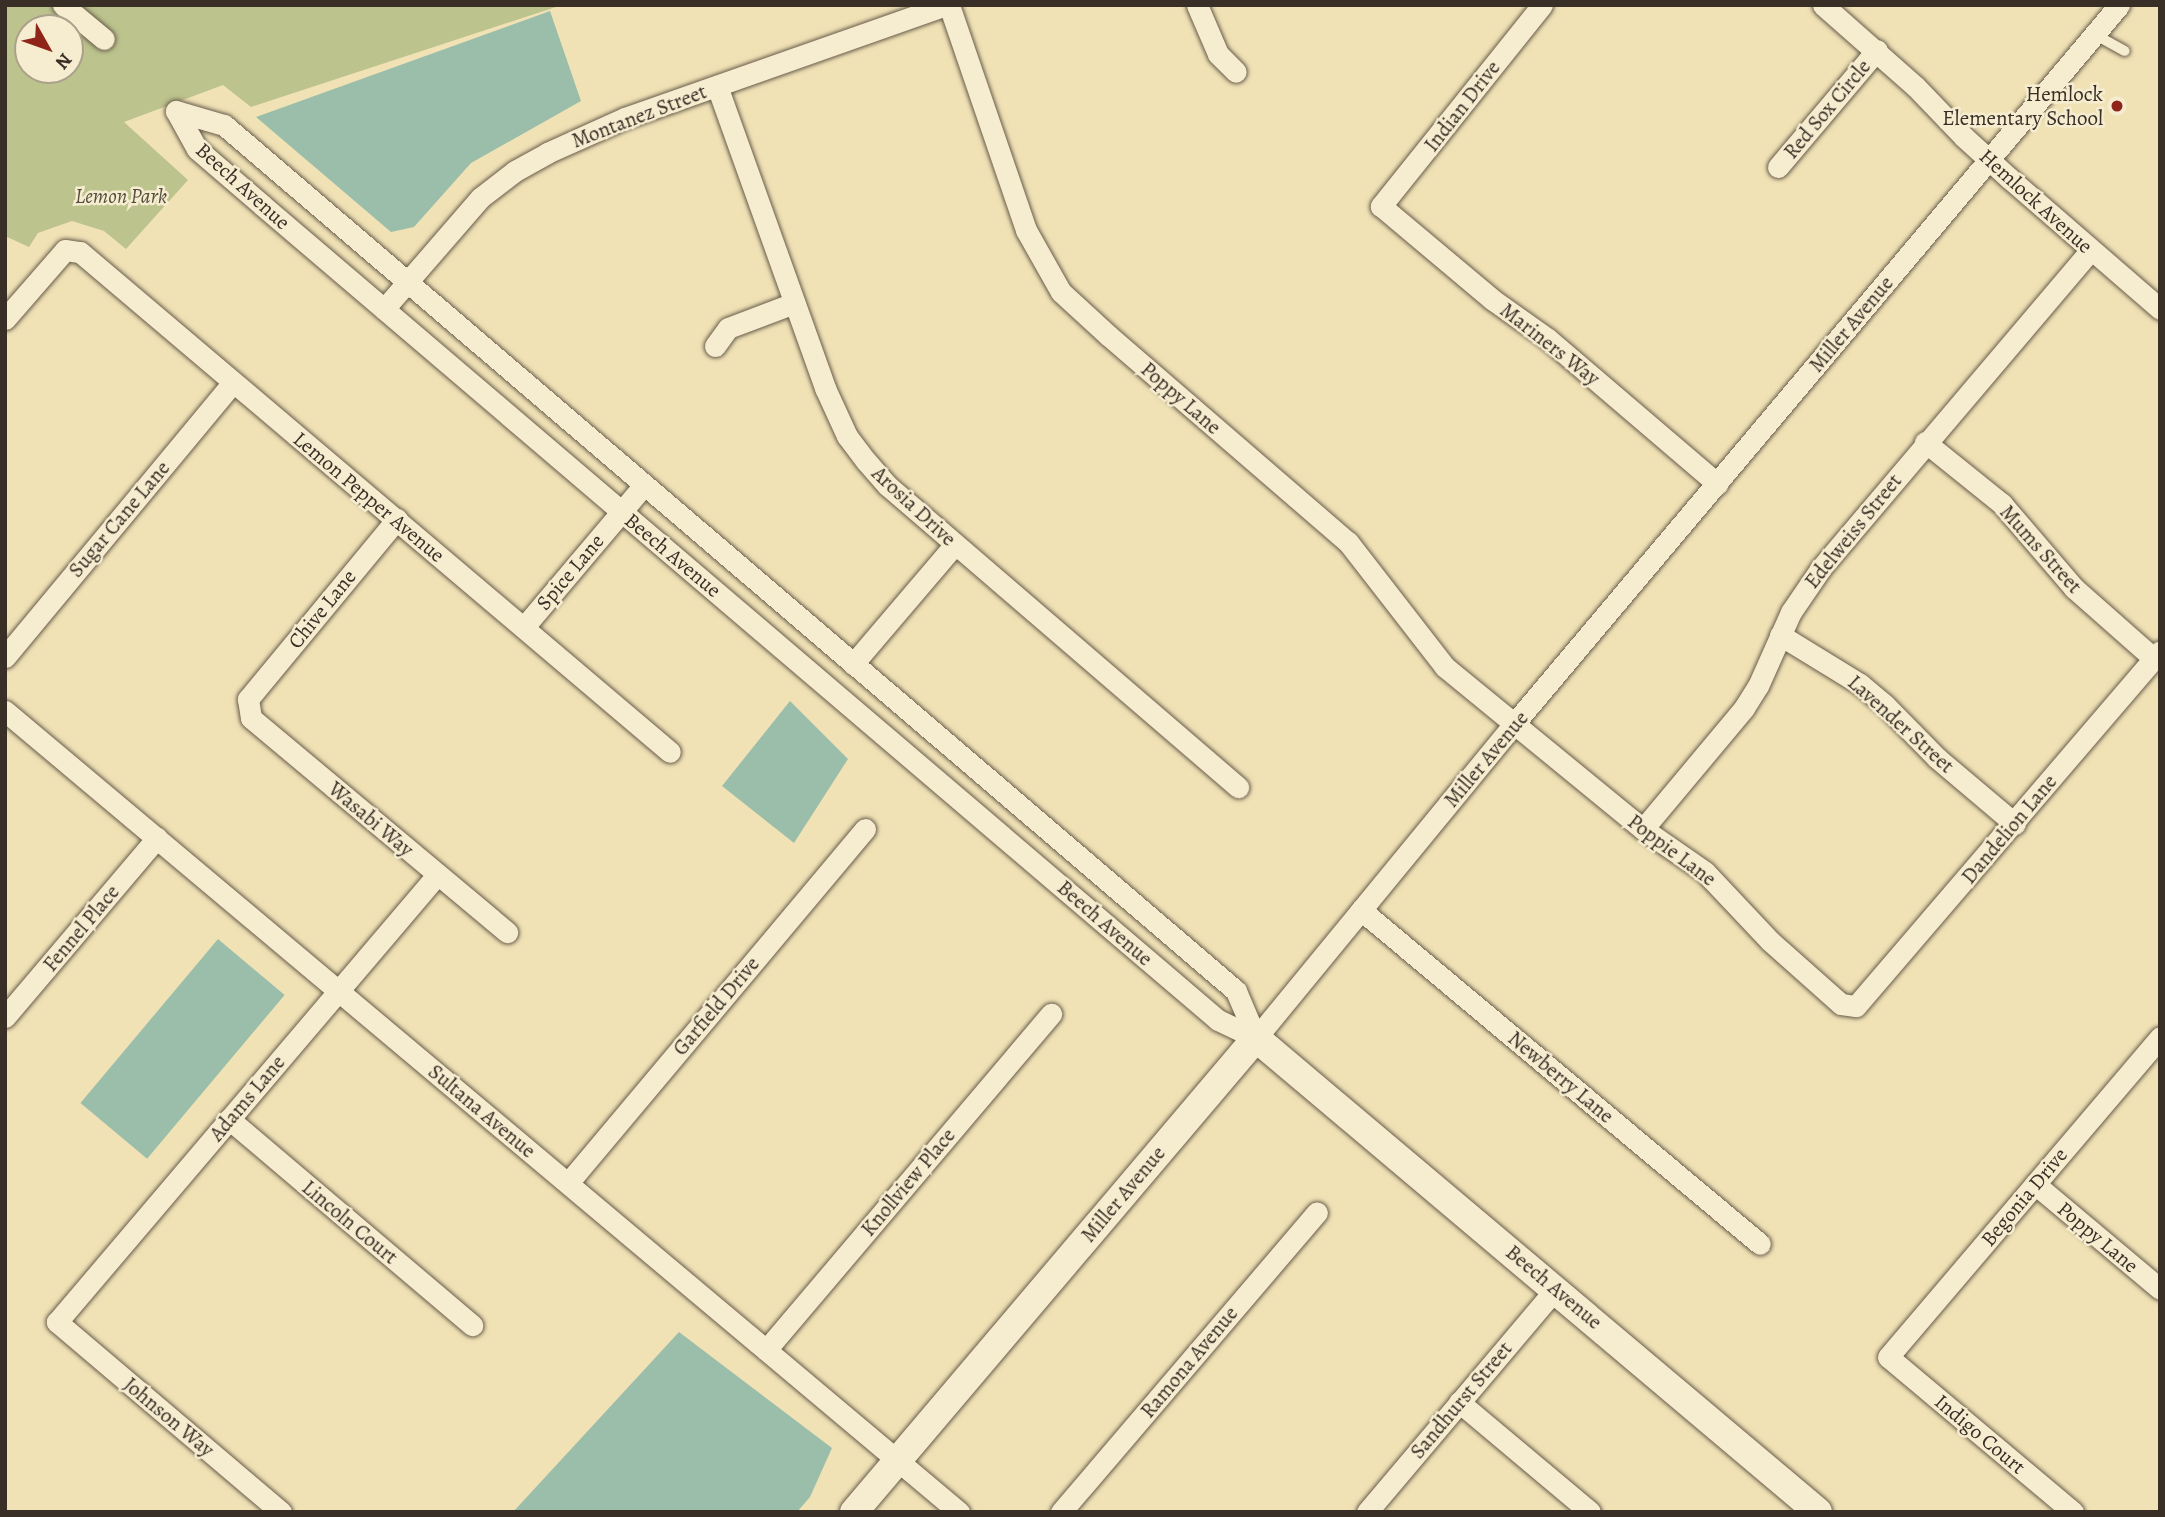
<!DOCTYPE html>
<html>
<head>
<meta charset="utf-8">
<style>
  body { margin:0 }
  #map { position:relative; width:2165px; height:1517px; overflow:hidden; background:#f1e2b6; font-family:Alegreya,serif }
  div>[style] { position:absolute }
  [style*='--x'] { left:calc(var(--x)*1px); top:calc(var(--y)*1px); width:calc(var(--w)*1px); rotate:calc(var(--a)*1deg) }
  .green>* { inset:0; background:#bcc38d }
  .water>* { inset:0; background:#9bbeaa; transform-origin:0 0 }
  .roads { filter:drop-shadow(0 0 2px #675c4a) drop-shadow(0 0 2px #675c4a) }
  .lane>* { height:10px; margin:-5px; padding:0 5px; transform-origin:5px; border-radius:5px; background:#f6ecd0 }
  .street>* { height:21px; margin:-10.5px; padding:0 10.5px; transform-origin:10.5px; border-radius:10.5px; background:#f6ecd0 }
  .secondary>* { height:28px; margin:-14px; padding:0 14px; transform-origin:14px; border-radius:14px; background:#f6ecd0 }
  .dots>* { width:19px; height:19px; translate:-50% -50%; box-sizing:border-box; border:4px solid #f6ecd0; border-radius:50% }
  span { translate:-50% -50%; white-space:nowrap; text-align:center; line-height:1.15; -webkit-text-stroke:5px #f6ecd0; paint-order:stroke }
  .poi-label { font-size:21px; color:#392f26 }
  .right { translate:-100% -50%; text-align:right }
  .street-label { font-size:21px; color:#392f26 }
  .park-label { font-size:21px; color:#534d3b; font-style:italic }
  .frame { position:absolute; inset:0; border:7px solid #392f26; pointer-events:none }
  .north { position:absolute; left:14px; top:14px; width:70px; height:70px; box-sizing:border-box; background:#f6ecd0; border:2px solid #aaa08c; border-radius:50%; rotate:130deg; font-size:19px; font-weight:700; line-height:28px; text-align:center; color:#392f26 }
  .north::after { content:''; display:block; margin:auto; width:24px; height:32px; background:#8f2418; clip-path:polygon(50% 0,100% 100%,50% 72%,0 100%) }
</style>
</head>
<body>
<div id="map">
  <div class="green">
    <i style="clip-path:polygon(evenodd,5px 5px,562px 5px,251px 107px,223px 85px,124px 122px,188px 180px,126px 249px,104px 231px,72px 221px,38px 233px,29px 247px,5px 236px,5px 5px,28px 28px,70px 28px,70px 70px,28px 70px,28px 28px)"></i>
  </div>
  <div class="water">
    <i style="clip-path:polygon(550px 11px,581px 101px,471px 163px,414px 227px,391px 232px,256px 117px)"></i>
    <i style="clip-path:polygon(790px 701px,848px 759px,794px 843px,722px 786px)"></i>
    <i style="left:218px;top:939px;width:87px;height:214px;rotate:40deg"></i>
    <i style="clip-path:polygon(679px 1332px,832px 1448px,810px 1497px,797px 1512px,513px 1512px)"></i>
  </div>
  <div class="roads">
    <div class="lane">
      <i style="--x:2094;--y:34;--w:35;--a:29"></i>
    </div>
    <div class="street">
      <i style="--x:63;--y:5;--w:53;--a:39.7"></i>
      <i style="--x:949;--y:5;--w:238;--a:71.1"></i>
      <i style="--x:1026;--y:230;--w:71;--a:60.6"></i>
      <i style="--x:1061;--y:292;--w:65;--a:42.5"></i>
      <i style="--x:1109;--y:336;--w:316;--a:40.8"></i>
      <i style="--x:1348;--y:542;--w:158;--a:52.2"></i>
      <i style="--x:1445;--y:667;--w:256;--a:39.3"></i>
      <i style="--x:1643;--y:829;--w:75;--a:34.7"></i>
      <i style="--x:1705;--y:872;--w:95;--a:46.7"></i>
      <i style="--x:1770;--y:941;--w:95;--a:41.6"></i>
      <i style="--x:1841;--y:1004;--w:15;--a:8"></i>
      <i style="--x:1856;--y:1006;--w:467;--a:-49.4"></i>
      <i style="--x:1197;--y:5;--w:53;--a:66.8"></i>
      <i style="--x:1218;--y:54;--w:25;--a:45"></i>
      <i style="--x:1542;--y:5;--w:258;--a:128.7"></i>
      <i style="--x:1381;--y:206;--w:146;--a:40"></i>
      <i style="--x:1493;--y:300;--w:67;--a:35.3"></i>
      <i style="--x:1548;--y:339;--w:223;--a:40.5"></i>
      <i style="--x:1823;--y:5;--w:123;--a:41.4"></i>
      <i style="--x:1915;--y:86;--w:71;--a:46.1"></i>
      <i style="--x:1964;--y:137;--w:61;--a:42.3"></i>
      <i style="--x:2009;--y:178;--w:200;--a:40.9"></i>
      <i style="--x:717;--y:86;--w:321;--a:70.3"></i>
      <i style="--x:825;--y:388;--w:53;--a:65.4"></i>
      <i style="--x:847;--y:436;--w:31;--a:53"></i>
      <i style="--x:866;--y:461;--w:33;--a:49"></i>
      <i style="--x:888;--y:486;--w:462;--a:40.7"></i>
      <i style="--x:176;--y:111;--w:50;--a:16.3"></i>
      <i style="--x:224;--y:125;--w:1332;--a:40.55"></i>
      <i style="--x:1236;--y:991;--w:51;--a:66.9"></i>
      <i style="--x:176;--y:111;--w:43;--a:61.1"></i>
      <i style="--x:197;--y:149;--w:86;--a:40.7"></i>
      <i style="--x:262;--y:205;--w:1256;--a:40.45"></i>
      <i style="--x:1218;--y:1020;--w:42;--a:25.3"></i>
      <i style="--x:1778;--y:167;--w:153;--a:-49.8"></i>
      <i style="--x:384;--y:309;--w:147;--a:-49.1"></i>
      <i style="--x:480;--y:198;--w:44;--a:-37.6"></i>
      <i style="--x:515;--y:171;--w:37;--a:-29"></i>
      <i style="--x:547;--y:153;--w:85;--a:-24.2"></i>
      <i style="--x:625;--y:118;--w:340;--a:-19.4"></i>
      <i style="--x:5;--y:319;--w:91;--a:-49"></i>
      <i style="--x:65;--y:250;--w:15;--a:8"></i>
      <i style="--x:80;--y:252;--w:773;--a:40.28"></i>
      <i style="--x:715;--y:346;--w:22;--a:-54"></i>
      <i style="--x:728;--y:328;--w:71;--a:-20.7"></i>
      <i style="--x:1925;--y:442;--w:99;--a:38.8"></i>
      <i style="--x:2002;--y:504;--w:111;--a:49.4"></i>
      <i style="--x:2074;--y:588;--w:106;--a:41.5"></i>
      <i style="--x:397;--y:519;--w:234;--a:129.6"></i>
      <i style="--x:248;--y:699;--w:19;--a:81"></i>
      <i style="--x:251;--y:718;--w:334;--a:39.9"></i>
      <i style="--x:524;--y:627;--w:186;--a:-49.8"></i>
      <i style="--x:1780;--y:635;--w:94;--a:31.5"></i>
      <i style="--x:1860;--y:684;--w:33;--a:40"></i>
      <i style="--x:1885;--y:705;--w:74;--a:45.5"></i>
      <i style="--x:1937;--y:758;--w:102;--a:40.2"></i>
      <i style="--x:5;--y:657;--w:357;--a:-50.3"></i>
      <i style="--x:853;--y:664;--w:157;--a:-49.6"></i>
      <i style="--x:5;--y:711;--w:1246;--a:40.02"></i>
      <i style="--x:1643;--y:829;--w:158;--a:-50.1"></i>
      <i style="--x:1744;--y:708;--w:26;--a:-58"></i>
      <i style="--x:1758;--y:686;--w:81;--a:-66"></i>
      <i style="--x:1791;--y:612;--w:53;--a:-55.7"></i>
      <i style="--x:1821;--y:568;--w:417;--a:-49.7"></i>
      <i style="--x:1361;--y:910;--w:520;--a:39.93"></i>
      <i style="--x:5;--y:1017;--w:235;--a:-49.7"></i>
      <i style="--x:1256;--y:1038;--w:405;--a:-50.6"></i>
      <i style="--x:1513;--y:725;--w:941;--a:-49.91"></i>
      <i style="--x:229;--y:1119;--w:319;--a:40.3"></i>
      <i style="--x:568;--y:1183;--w:462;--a:-50"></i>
      <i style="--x:2035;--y:1184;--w:163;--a:40"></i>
      <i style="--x:766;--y:1350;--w:441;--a:-49.7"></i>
      <i style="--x:1459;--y:1402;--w:171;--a:40"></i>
      <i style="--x:281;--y:1512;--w:294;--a:-139.7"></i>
      <i style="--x:57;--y:1322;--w:587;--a:-49.63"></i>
      <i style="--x:1061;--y:1512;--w:394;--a:-49.5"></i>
      <i style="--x:1367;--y:1512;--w:293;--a:-49.8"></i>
      <i style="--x:2073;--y:1512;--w:241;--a:-140"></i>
      <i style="--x:1888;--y:1357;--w:420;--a:-49.6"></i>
    </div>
    <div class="secondary">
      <i style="--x:854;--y:1512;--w:622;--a:-49.7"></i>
      <i style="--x:1256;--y:1038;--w:735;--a:40.14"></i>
    </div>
  </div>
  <div class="dots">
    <i style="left:2117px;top:106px;background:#8f2418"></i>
  </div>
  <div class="poi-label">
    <span class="right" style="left:2103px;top:106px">Hemlock<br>Elementary School</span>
  </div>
  <div class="street-label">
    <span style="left:1462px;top:106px;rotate:-52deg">Indian Drive</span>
    <span style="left:1827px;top:109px;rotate:-50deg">Red Sox Circle</span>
    <span style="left:639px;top:116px;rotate:-21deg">Montanez Street</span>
    <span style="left:243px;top:186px;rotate:42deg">Beech Avenue</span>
    <span style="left:2036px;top:201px;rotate:42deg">Hemlock Avenue</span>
    <span style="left:1851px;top:324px;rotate:-50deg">Miller Avenue</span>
    <span style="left:1550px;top:344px;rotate:38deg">Mariners Way</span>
    <span style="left:1181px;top:398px;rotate:41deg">Poppy Lane</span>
    <span style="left:369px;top:497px;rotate:40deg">Lemon Pepper Avenue</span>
    <span style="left:914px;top:506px;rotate:43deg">Arosia Drive</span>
    <span style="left:119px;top:519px;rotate:-50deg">Sugar Cane Lane</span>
    <span style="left:1853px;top:531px;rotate:-51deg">Edelweiss Street</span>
    <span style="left:2041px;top:549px;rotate:48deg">Mums Street</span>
    <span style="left:673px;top:555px;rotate:40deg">Beech Avenue</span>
    <span style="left:570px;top:572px;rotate:-50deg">Spice Lane</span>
    <span style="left:322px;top:609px;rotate:-51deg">Chive Lane</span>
    <span style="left:1901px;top:724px;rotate:42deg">Lavender Street</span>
    <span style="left:1486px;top:759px;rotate:-50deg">Miller Avenue</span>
    <span style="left:371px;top:819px;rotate:40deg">Wasabi Way</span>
    <span style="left:2009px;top:829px;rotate:-50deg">Dandelion Lane</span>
    <span style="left:1672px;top:850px;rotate:37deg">Poppie Lane</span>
    <span style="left:1105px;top:923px;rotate:41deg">Beech Avenue</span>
    <span style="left:81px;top:928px;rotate:-50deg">Fennel Place</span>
    <span style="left:716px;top:1006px;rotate:-50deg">Garfield Drive</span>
    <span style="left:1561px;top:1077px;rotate:40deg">Newberry Lane</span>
    <span style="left:247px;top:1098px;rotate:-50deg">Adams Lane</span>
    <span style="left:482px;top:1111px;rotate:40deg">Sultana Avenue</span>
    <span style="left:908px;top:1182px;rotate:-50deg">Knollview Place</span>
    <span style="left:1123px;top:1194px;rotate:-50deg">Miller Avenue</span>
    <span style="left:2024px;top:1197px;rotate:-50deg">Begonia Drive</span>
    <span style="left:350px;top:1222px;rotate:40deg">Lincoln Court</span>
    <span style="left:2098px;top:1237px;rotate:40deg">Poppy Lane</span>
    <span style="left:1554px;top:1287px;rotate:40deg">Beech Avenue</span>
    <span style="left:1189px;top:1362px;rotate:-50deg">Ramona Avenue</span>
    <span style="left:1461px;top:1400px;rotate:-50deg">Sandhurst Street</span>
    <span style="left:169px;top:1417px;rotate:40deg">Johnson Way</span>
    <span style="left:1980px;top:1434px;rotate:40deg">Indigo Court</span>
  </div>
  <div class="park-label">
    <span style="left:121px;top:196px">Lemon Park</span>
  </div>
  <div class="frame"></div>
  <div class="north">N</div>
</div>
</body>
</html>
